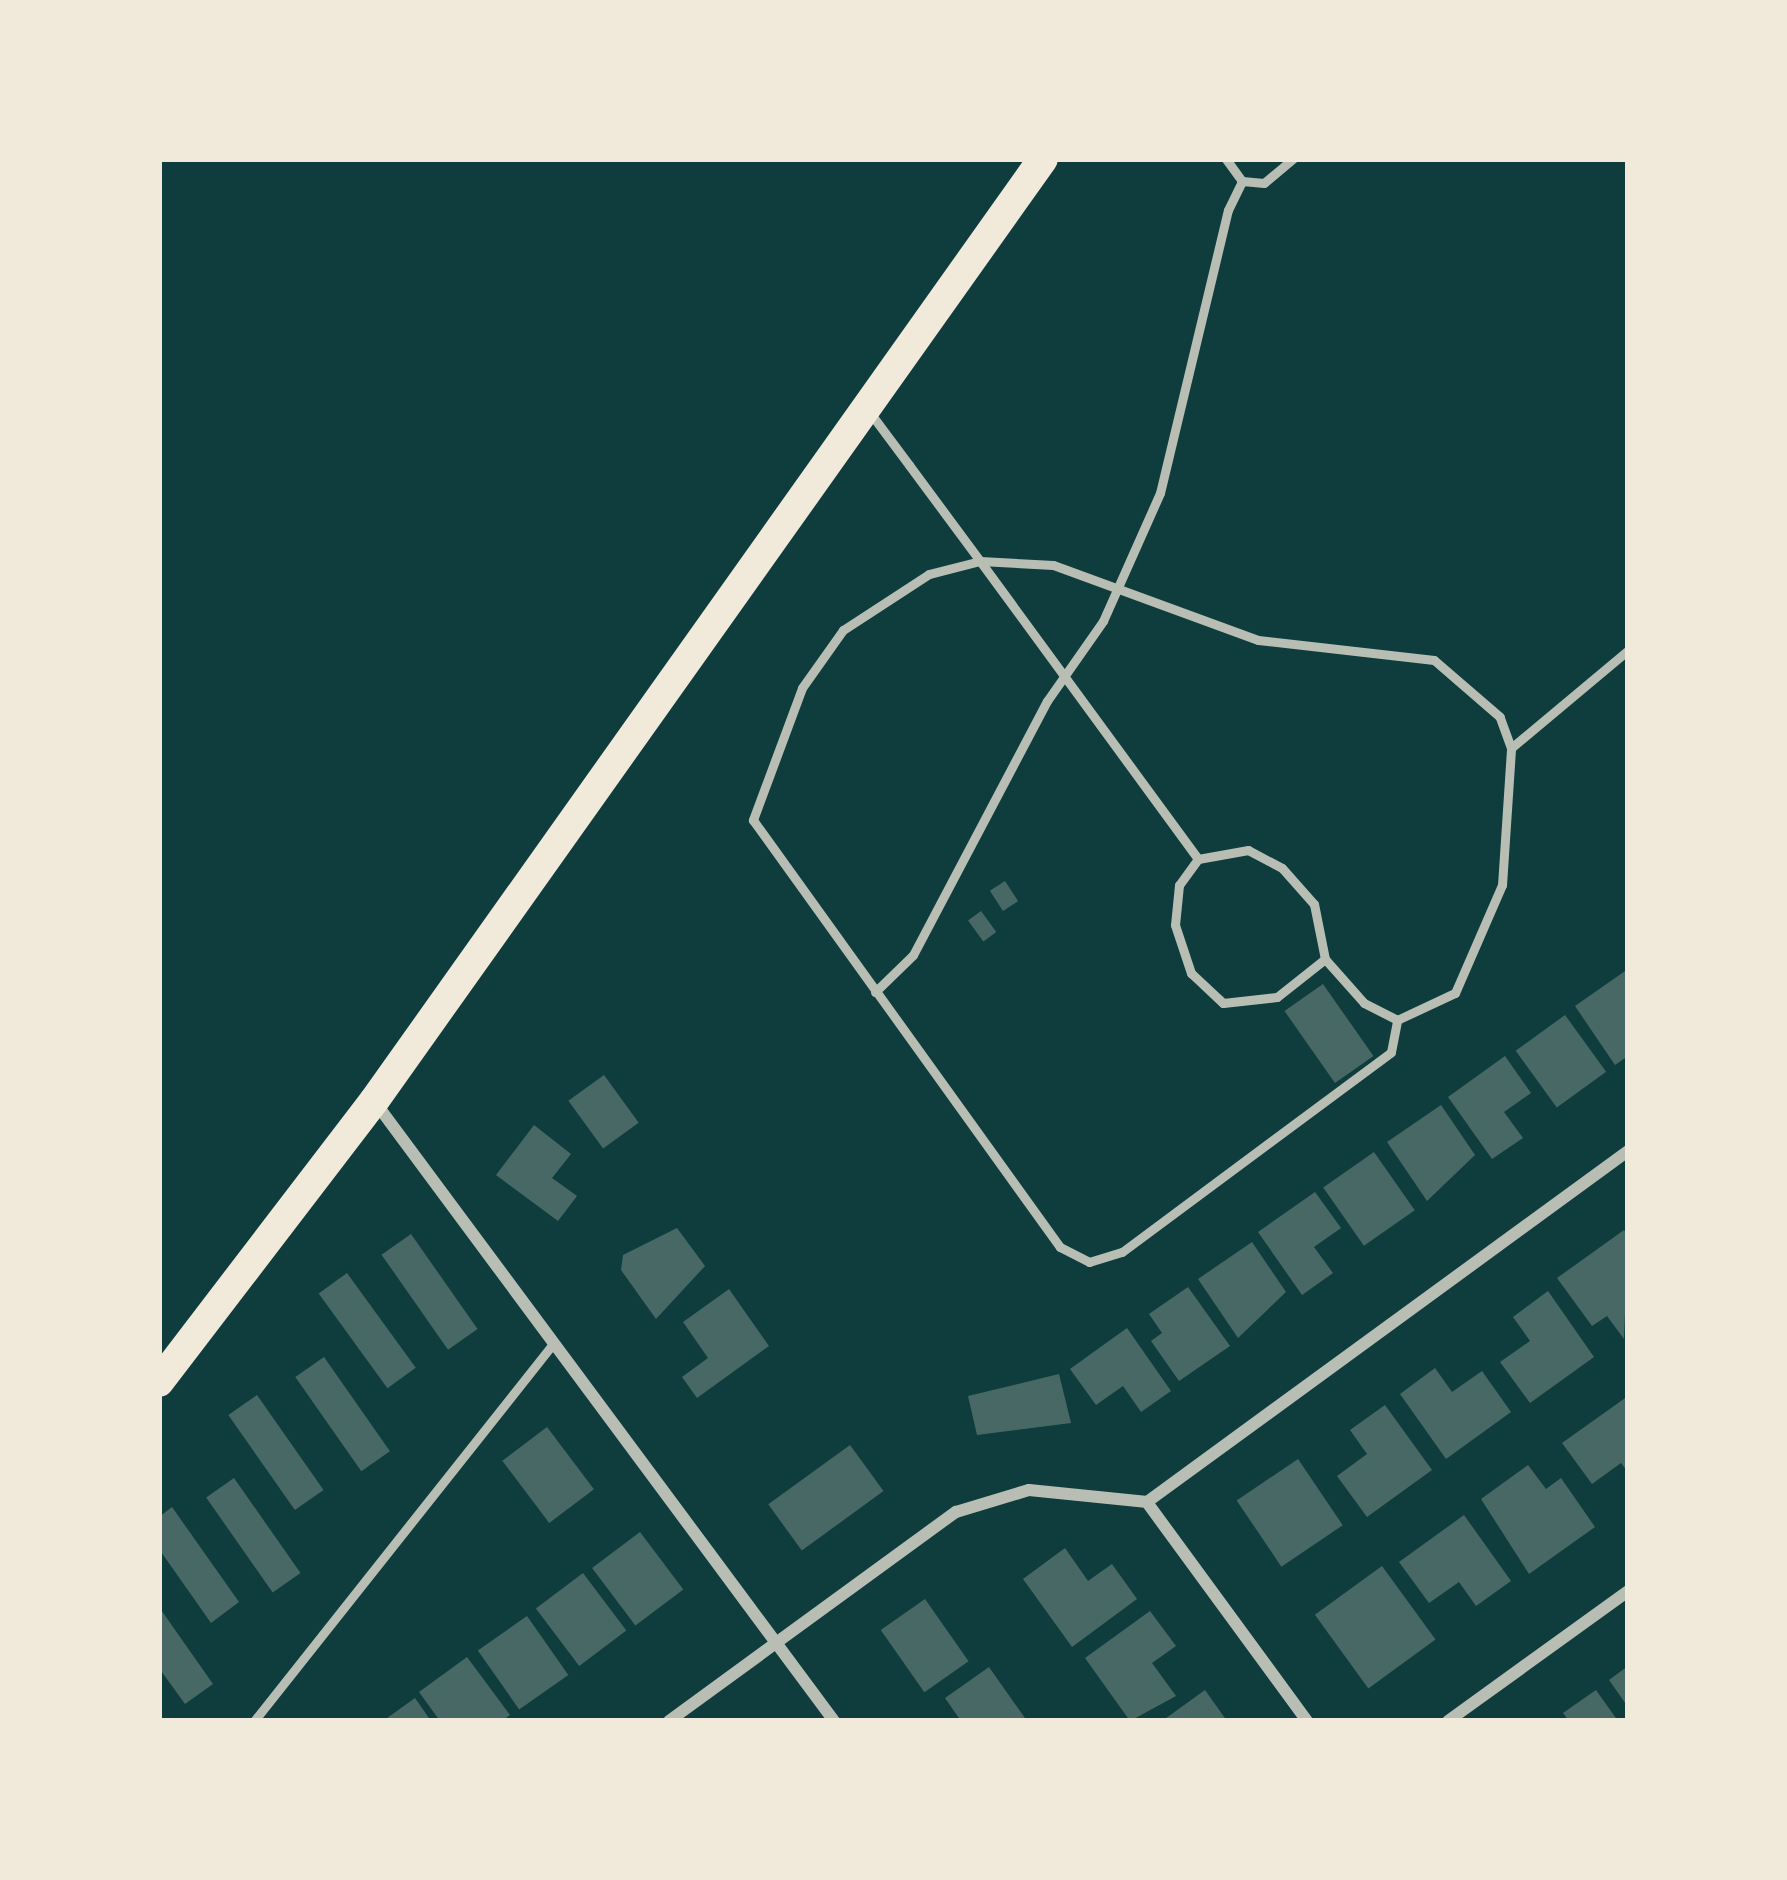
<!DOCTYPE html>
<html>
<head>
<meta charset="utf-8">
<style>
  body { margin:0 }
  #map { position:relative; width:1787px; height:1880px; overflow:hidden; background:#0f3d3e; font-family:"Open Sans",sans-serif }
  div>[style] { position:absolute }
  [style*='--x'] { left:calc(var(--x)*1px); top:calc(var(--y)*1px); width:calc(var(--w)*1px); rotate:calc(var(--a)*1deg) }
  .building>* { inset:0; background:#486865; transform-origin:0 0 }
  .service>* { height:9px; margin:-4.5px; padding:0 4.5px; transform-origin:4.5px; border-radius:4.5px; background:#b8beb3 }
  .minor>* { height:12px; margin:-6px; padding:0 6px; transform-origin:6px; border-radius:6px; background:#b8beb3 }
  .primary>* { height:30px; margin:-15px; padding:0 15px; transform-origin:15px; border-radius:15px; background:#f1e9da }
  span { translate:-50% -50%; white-space:nowrap; text-align:center; line-height:1.15; -webkit-text-stroke:12px #f1e9da; paint-order:stroke }
  .frame { position:absolute; inset:0; border:162px solid #f1e9da; pointer-events:none }
</style>
</head>
<body>
<div id="map">
  <div class="building">
    <i style="left:1005px;top:881px;width:24px;height:18px;rotate:57deg"></i>
    <i style="left:981px;top:911px;width:26px;height:16px;rotate:54deg"></i>
    <i style="clip-path:polygon(1628px 969px,1628px 1056px,1615px 1065px,1575px 1006px)"></i>
    <i style="left:1323px;top:984px;width:88px;height:47px;rotate:55deg"></i>
    <i style="left:1565px;top:1015px;width:70px;height:61px;rotate:54deg"></i>
    <i style="clip-path:polygon(1505px 1056px,1531px 1093px,1504px 1112px,1523px 1138px,1492px 1159px,1448px 1097px)"></i>
    <i style="left:604px;top:1075px;width:59px;height:44px;rotate:54deg"></i>
    <i style="clip-path:polygon(1441px 1105px,1475px 1155px,1427px 1201px,1387px 1142px)"></i>
    <i style="clip-path:polygon(534px 1125px,571px 1154px,552px 1178px,577px 1196px,558px 1221px,496px 1175px)"></i>
    <i style="left:1374px;top:1152px;width:71px;height:62px;rotate:55deg"></i>
    <i style="clip-path:polygon(1315px 1192px,1341px 1228px,1314px 1247px,1333px 1273px,1302px 1295px,1258px 1232px)"></i>
    <i style="clip-path:polygon(677px 1228px,705px 1266px,656px 1319px,621px 1270px,623px 1255px)"></i>
    <i style="clip-path:polygon(1624px 1230px,1628px 1236px,1624px 1339px,1607px 1316px,1592px 1326px,1557px 1278px)"></i>
    <i style="left:411px;top:1234px;width:116px;height:36px;rotate:55deg"></i>
    <i style="clip-path:polygon(1252px 1242px,1286px 1292px,1238px 1338px,1198px 1279px)"></i>
    <i style="left:347px;top:1273px;width:117px;height:35px;rotate:54deg"></i>
    <i style="clip-path:polygon(1188px 1287px,1230px 1346px,1179px 1381px,1151px 1341px,1162px 1333px,1149px 1314px)"></i>
    <i style="clip-path:polygon(729px 1289px,769px 1346px,697px 1398px,682px 1377px,708px 1358px,683px 1322px)"></i>
    <i style="clip-path:polygon(1548px 1291px,1594px 1357px,1530px 1403px,1500px 1362px,1530px 1341px,1513px 1317px)"></i>
    <i style="clip-path:polygon(1127px 1328px,1171px 1391px,1141px 1412px,1123px 1386px,1096px 1405px,1070px 1369px)"></i>
    <i style="left:324px;top:1357px;width:115px;height:35px;rotate:55deg"></i>
    <i style="clip-path:polygon(1435px 1368px,1452px 1392px,1482px 1371px,1511px 1412px,1446px 1459px,1400px 1394px)"></i>
    <i style="clip-path:polygon(1059px 1374px,1071px 1423px,977px 1435px,968px 1396px)"></i>
    <i style="left:257px;top:1395px;width:116px;height:35px;rotate:55deg"></i>
    <i style="clip-path:polygon(1628px 1396px,1628px 1472px,1621px 1463px,1592px 1484px,1562px 1443px)"></i>
    <i style="clip-path:polygon(1385px 1405px,1432px 1470px,1367px 1517px,1337px 1476px,1367px 1454px,1350px 1430px)"></i>
    <i style="left:547px;top:1427px;width:78px;height:56px;rotate:53deg"></i>
    <i style="left:850px;top:1445px;width:57px;height:101px;rotate:54deg"></i>
    <i style="left:1298px;top:1459px;width:80px;height:74px;rotate:56deg"></i>
    <i style="clip-path:polygon(1528px 1465px,1546px 1489px,1561px 1478px,1595px 1527px,1529px 1574px,1481px 1499px)"></i>
    <i style="left:234px;top:1478px;width:116px;height:34px;rotate:55deg"></i>
    <i style="clip-path:polygon(172px 1507px,239px 1602px,211px 1623px,159px 1549px,159px 1517px)"></i>
    <i style="clip-path:polygon(1464px 1515px,1511px 1581px,1476px 1606px,1459px 1582px,1429px 1603px,1399px 1562px)"></i>
    <i style="left:640px;top:1532px;width:72px;height:60px;rotate:53deg"></i>
    <i style="clip-path:polygon(1065px 1548px,1088px 1581px,1112px 1564px,1137px 1599px,1072px 1647px,1023px 1579px)"></i>
    <i style="left:1382px;top:1566px;width:91px;height:83px;rotate:54deg"></i>
    <i style="left:583px;top:1573px;width:72px;height:59px;rotate:53deg"></i>
    <i style="left:925px;top:1599px;width:76px;height:54px;rotate:55deg"></i>
    <i style="clip-path:polygon(159px 1607px,213px 1684px,185px 1704px,159px 1668px)"></i>
    <i style="clip-path:polygon(1150px 1611px,1176px 1646px,1152px 1663px,1176px 1696px,1130px 1721px,1085px 1658px)"></i>
    <i style="left:527px;top:1616px;width:72px;height:60px;rotate:55deg"></i>
    <i style="clip-path:polygon(467px 1657px,510px 1715px,502px 1721px,440px 1721px,419px 1692px)"></i>
    <i style="clip-path:polygon(1628px 1666px,1628px 1707px,1609px 1680px)"></i>
    <i style="clip-path:polygon(989px 1667px,1027px 1721px,961px 1721px,945px 1698px)"></i>
    <i style="clip-path:polygon(1205px 1690px,1227px 1721px,1162px 1721px)"></i>
    <i style="clip-path:polygon(1596px 1690px,1618px 1721px,1569px 1721px,1563px 1713px)"></i>
    <i style="clip-path:polygon(415px 1698px,431px 1721px,383px 1721px)"></i>
  </div>
  <div class="service">
    <i style="--x:1226;--y:159;--w:27;--a:54"></i>
    <i style="--x:871;--y:414;--w:64;--a:53.3"></i>
    <i style="--x:909;--y:465;--w:119;--a:53.5"></i>
    <i style="--x:980;--y:561;--w:369;--a:53.8"></i>
    <i style="--x:1198;--y:859;--w:32;--a:126"></i>
    <i style="--x:1179;--y:885;--w:40;--a:95.7"></i>
    <i style="--x:1175;--y:925;--w:51;--a:71.6"></i>
    <i style="--x:1191;--y:973;--w:44;--a:43.2"></i>
    <i style="--x:1223;--y:1003;--w:54;--a:-6.3"></i>
    <i style="--x:1277;--y:997;--w:61;--a:-38.4"></i>
    <i style="--x:1325;--y:959;--w:59;--a:48.4"></i>
    <i style="--x:1364;--y:1003;--w:37;--a:27"></i>
    <i style="--x:1397;--y:1020;--w:64;--a:-25"></i>
    <i style="--x:1455;--y:993;--w:118;--a:-66.5"></i>
    <i style="--x:1502;--y:885;--w:137;--a:-86.2"></i>
    <i style="--x:1511;--y:748;--w:33;--a:-110"></i>
    <i style="--x:1500;--y:717;--w:87;--a:-139.2"></i>
    <i style="--x:1434;--y:660;--w:177;--a:-173.5"></i>
    <i style="--x:1258;--y:640;--w:218;--a:-159.9"></i>
    <i style="--x:1053;--y:565;--w:73;--a:-176.9"></i>
    <i style="--x:980;--y:561;--w:53;--a:165.7"></i>
    <i style="--x:929;--y:574;--w:103;--a:146.9"></i>
    <i style="--x:843;--y:630;--w:71;--a:125.3"></i>
    <i style="--x:802;--y:688;--w:141;--a:110.4"></i>
    <i style="--x:753;--y:820;--w:526;--a:54.29"></i>
    <i style="--x:1060;--y:1247;--w:33;--a:27"></i>
    <i style="--x:1089;--y:1262;--w:34;--a:-17"></i>
    <i style="--x:1122;--y:1252;--w:335;--a:-36.6"></i>
    <i style="--x:1391;--y:1052;--w:33;--a:-79"></i>
    <i style="--x:1511;--y:748;--w:153;--a:-39.9"></i>
    <i style="--x:1198;--y:859;--w:51;--a:-10.2"></i>
    <i style="--x:1248;--y:850;--w:38;--a:28"></i>
    <i style="--x:1282;--y:868;--w:48;--a:48.4"></i>
    <i style="--x:1314;--y:904;--w:56;--a:78.7"></i>
    <i style="--x:875;--y:992;--w:53;--a:-44.2"></i>
    <i style="--x:913;--y:955;--w:287;--a:-62.2"></i>
    <i style="--x:1047;--y:701;--w:98;--a:-55"></i>
    <i style="--x:1103;--y:621;--w:140;--a:-66"></i>
    <i style="--x:1160;--y:493;--w:291;--a:-76.5"></i>
    <i style="--x:1228;--y:210;--w:32;--a:-64"></i>
    <i style="--x:1242;--y:181;--w:22;--a:5"></i>
    <i style="--x:1264;--y:183;--w:38;--a:-40"></i>
    <i style="--x:254;--y:1721;--w:483;--a:-51.6"></i>
  </div>
  <div class="minor">
    <i style="--x:375;--y:1102;--w:771;--a:53.44"></i>
    <i style="--x:669;--y:1721;--w:355;--a:-36.1"></i>
    <i style="--x:956;--y:1512;--w:76;--a:-16.8"></i>
    <i style="--x:1029;--y:1490;--w:119;--a:5.8"></i>
    <i style="--x:1307;--y:1721;--w:271;--a:-126.2"></i>
    <i style="--x:1147;--y:1502;--w:595;--a:-36.12"></i>
    <i style="--x:1448;--y:1721;--w:222;--a:-35.8"></i>
  </div>
  <div class="primary">
    <i style="--x:159;--y:1382;--w:354;--a:-52.6"></i>
    <i style="--x:374;--y:1101;--w:1155;--a:-54.62"></i>
  </div>
  <div class="frame"></div>
</div>
</body>
</html>
